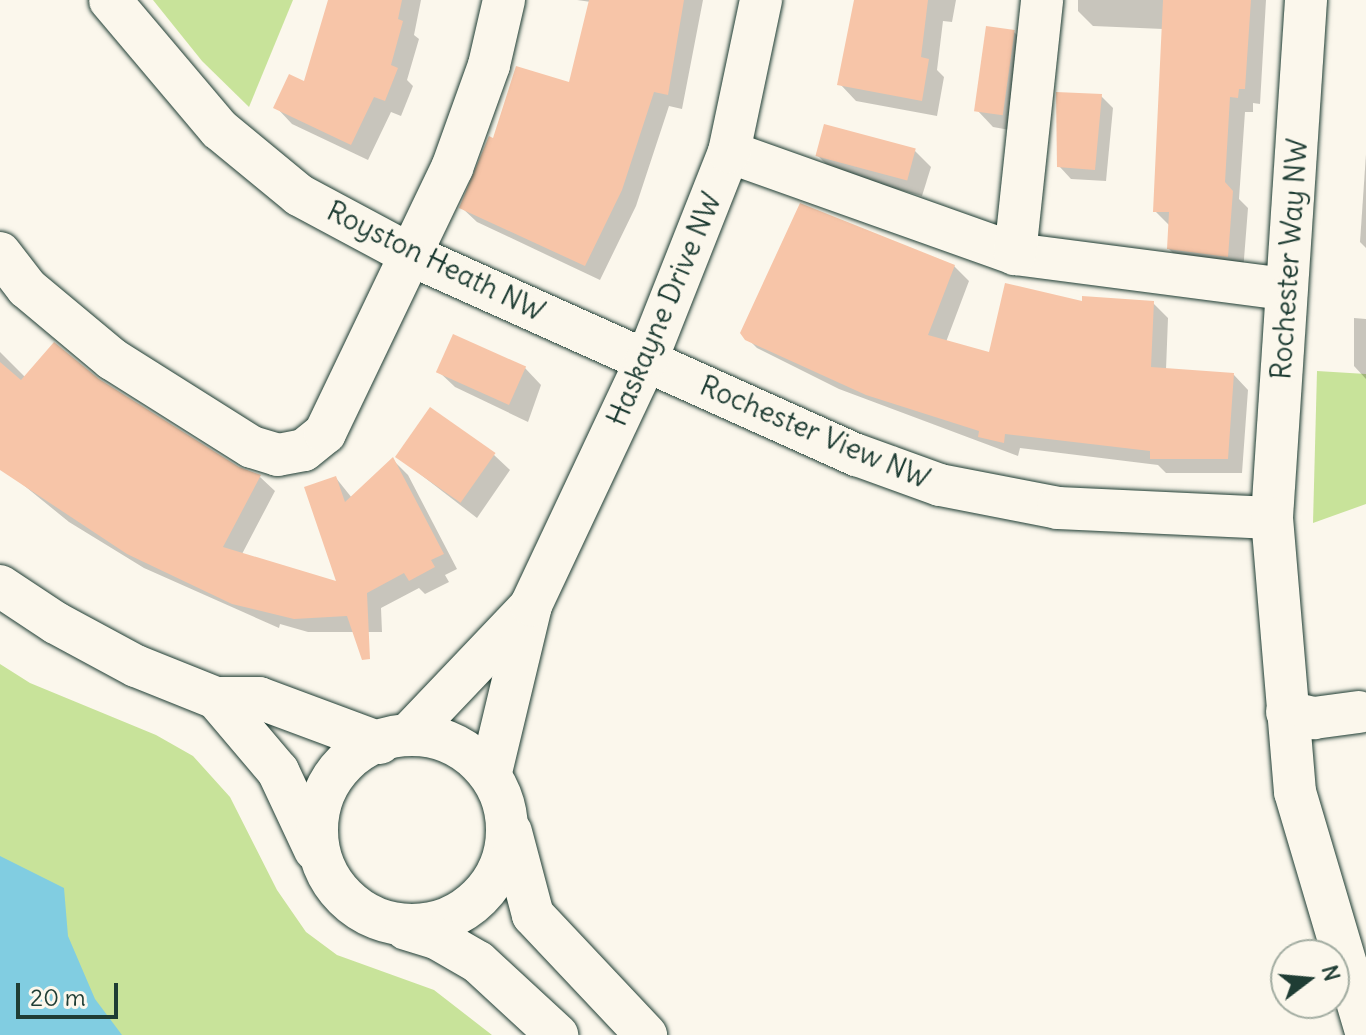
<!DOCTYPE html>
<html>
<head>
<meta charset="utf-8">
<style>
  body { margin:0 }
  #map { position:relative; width:1366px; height:1035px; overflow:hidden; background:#fbf7ec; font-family:Delius,sans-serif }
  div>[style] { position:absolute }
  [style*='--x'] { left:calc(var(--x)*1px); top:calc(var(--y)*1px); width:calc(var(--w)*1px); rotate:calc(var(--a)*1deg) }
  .green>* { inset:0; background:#c8e39a }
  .water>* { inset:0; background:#81cde1 }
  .shadow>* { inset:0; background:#0003 }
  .building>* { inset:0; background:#f7c5a8; transform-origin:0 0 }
  .roads { filter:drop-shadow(0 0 2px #1f3d34) drop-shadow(0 0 2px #1f3d34) }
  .minor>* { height:42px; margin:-21px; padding:0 21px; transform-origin:21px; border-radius:21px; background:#fbf7ec }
  .minor>.ring { margin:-21px; padding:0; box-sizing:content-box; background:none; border:42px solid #fbf7ec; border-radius:50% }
  span { translate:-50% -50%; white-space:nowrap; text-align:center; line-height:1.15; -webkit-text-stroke:7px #fbf7ec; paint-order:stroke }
  .street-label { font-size:28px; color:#1f3d34 }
  .north { position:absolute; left:1270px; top:939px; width:80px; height:80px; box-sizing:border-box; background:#fbf7ec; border:2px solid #a3ada2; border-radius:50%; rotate:74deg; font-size:22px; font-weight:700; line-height:32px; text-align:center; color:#1f3d34 }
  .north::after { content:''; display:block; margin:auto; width:28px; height:36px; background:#1f3d34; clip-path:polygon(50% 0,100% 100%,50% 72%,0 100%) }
  .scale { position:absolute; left:16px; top:983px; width:102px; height:36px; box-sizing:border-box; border:4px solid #1f3d34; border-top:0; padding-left:10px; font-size:24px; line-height:28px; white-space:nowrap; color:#1f3d34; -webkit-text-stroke:6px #fbf7ec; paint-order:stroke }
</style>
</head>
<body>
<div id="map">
  <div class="green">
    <i style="clip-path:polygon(153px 0,293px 0,249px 107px,202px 61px)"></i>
    <i style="clip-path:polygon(1317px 371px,1366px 374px,1366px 504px,1313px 523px)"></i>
    <i style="clip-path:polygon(0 664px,30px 683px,156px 735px,193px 756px,230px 797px,277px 890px,306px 932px,337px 955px,434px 990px,492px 1035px,0 1035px)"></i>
  </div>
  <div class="water">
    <i style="clip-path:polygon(0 856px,64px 888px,68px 936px,95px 999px,122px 1035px,0 1035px)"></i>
  </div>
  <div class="shadow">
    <i style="clip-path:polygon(330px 0,421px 0,414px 35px,419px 39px,407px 80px,413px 86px,401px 116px,391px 112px,368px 160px,292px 124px,276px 107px,306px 84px)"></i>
    <i style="clip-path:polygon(577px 0,703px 0,682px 109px,669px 106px,636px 206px,600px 280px,477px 222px,462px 208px,495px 141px,570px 85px,591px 2px)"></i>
    <i style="clip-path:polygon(858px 0,956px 0,952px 22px,943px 21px,937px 70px,944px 77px,937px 116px,856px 101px,840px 84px)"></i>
    <i style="clip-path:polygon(1078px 0,1266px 0,1260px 104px,1253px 103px,1253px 112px,1245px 112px,1239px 199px,1248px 208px,1243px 272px,1184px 264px,1169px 249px,1170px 226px,1155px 211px,1163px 29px,1093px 26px,1078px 11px)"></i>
    <i style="clip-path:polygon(1014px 32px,1030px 48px,1021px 132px,993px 127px,977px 110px)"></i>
    <i style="clip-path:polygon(1101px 96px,1113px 108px,1106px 181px,1071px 179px,1059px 166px)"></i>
    <i style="clip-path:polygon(915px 151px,931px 167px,922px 196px,834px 172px,818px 156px)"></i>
    <i style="clip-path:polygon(1366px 154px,1366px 248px,1360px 242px)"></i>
    <i style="clip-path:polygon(954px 266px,969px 281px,946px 342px,991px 355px,1084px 304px,1153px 303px,1168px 318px,1166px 370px,1234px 375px,1248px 390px,1242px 473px,1166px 473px,1158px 465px,1020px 448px,1018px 456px,839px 389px,757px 348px,742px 333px)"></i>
    <i style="clip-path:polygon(1354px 318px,1366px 319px,1366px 379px,1354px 366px)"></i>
    <i style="clip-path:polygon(0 352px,25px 377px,98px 381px,238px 469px,260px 477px,275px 491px,242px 554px,339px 584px,336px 478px,352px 498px,393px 460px,408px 475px,457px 569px,445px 575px,449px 582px,425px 594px,419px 588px,381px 608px,382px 632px,308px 632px,280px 624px,279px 628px,144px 568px,69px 522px,0 466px)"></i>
    <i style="clip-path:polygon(525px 368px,541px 385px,528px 422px,455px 387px,438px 371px)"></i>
    <i style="clip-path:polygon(493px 454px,510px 470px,477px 518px,398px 457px)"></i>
  </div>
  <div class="building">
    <i style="clip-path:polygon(328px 0,402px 0,398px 19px,403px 21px,391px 65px,398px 68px,385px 101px,374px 97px,351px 145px,273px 108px,289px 74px,304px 81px)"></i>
    <i style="clip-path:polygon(589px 0,684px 0,668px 95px,654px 92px,622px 190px,585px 266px,459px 208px,489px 136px,493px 138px,516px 66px,569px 82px)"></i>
    <i style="clip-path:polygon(854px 0,928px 0,921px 57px,929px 59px,922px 101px,837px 85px)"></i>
    <i style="clip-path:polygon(1163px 0,1251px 0,1245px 89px,1239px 89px,1238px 98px,1230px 97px,1225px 182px,1233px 191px,1228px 257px,1167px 249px,1169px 212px,1153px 212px)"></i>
    <i style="left:986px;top:26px;width:29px;height:86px;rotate:8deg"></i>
    <i style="clip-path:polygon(1056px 92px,1102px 94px,1095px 170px,1057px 167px)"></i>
    <i style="left:824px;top:124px;width:95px;height:33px;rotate:15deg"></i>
    <i style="clip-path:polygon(800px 203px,955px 265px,928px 335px,989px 352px,1005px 283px,1082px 301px,1082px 296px,1154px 301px,1151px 367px,1234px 373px,1228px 459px,1150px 459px,1150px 451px,1005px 434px,1004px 443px,978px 437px,979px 431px,866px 395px,745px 340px,740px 333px)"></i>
    <i style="left:453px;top:334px;width:80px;height:42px;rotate:24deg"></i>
    <i style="clip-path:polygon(54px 342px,99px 379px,239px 467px,261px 475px,223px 547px,336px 581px,304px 487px,336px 476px,345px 502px,393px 457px,444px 554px,431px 560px,435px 567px,409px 581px,404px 573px,367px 593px,370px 659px,362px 660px,347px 616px,294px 619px,232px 604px,127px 554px,0 470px,0 362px,21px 380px)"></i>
    <i style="left:430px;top:407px;width:80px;height:61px;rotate:35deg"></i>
  </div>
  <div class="roads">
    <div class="minor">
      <i style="--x:110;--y:0;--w:169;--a:49.8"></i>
      <i style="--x:219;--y:129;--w:104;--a:39.5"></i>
      <i style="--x:299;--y:195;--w:127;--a:28.2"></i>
      <i style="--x:411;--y:255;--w:489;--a:24.2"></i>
      <i style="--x:857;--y:455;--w:88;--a:19.9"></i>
      <i style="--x:940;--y:485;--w:120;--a:11"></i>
      <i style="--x:1058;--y:508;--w:214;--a:2.7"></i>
      <i style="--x:1306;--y:0;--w:519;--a:93.76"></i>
      <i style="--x:1272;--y:518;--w:275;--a:85.2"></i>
      <i style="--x:1295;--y:792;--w:249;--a:73.5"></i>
      <i style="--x:729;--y:152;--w:304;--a:19.6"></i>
      <i style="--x:1015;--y:254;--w:273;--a:7.4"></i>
      <i style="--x:0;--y:253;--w:44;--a:52.4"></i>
      <i style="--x:27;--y:288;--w:111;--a:39.9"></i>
      <i style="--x:112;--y:359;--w:165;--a:32.2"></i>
      <i style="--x:252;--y:447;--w:27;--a:17"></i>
      <i style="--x:278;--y:455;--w:26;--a:-11"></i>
      <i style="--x:304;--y:450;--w:27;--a:-39"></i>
      <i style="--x:325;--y:433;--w:294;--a:-64.4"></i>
      <i style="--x:452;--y:168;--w:109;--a:-70.2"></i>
      <i style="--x:489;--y:65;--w:67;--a:-77"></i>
      <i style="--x:1015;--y:254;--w:255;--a:-83.9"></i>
      <i style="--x:0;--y:586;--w:67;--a:33.5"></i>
      <i style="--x:56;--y:623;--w:91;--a:28.3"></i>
      <i style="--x:136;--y:666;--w:86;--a:21.8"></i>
      <i style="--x:216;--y:698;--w:43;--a:0"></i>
      <i style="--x:259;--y:698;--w:129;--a:20.4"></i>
      <i style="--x:216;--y:698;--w:96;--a:49.7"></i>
      <i style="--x:278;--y:771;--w:87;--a:64.9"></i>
      <i style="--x:1287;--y:712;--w:28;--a:13"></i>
      <i style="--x:1314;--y:718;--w:45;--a:-7.6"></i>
      <i class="ring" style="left:317px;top:735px;width:148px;height:148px"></i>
      <i style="--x:408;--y:735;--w:178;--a:-46.4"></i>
      <i style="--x:491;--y:772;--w:172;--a:-76.5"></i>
      <i style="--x:531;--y:605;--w:272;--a:-64.8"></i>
      <i style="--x:647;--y:359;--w:223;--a:-68.4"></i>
      <i style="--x:729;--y:152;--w:155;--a:-78.1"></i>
      <i style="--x:511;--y:832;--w:86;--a:75.2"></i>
      <i style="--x:533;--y:915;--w:165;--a:46.7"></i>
      <i style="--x:406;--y:929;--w:34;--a:17"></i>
      <i style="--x:438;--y:939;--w:46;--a:29.9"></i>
      <i style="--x:478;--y:962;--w:108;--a:42.7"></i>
    </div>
  </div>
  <div class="street-label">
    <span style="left:1289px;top:259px;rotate:-86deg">Rochester Way NW</span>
    <span style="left:436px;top:261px;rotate:26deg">Royston Heath NW</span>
    <span style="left:664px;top:309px;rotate:-67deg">Haskayne Drive NW</span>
    <span style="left:815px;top:432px;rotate:23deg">Rochester View NW</span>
  </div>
  <div class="north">N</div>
  <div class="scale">20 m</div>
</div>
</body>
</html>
